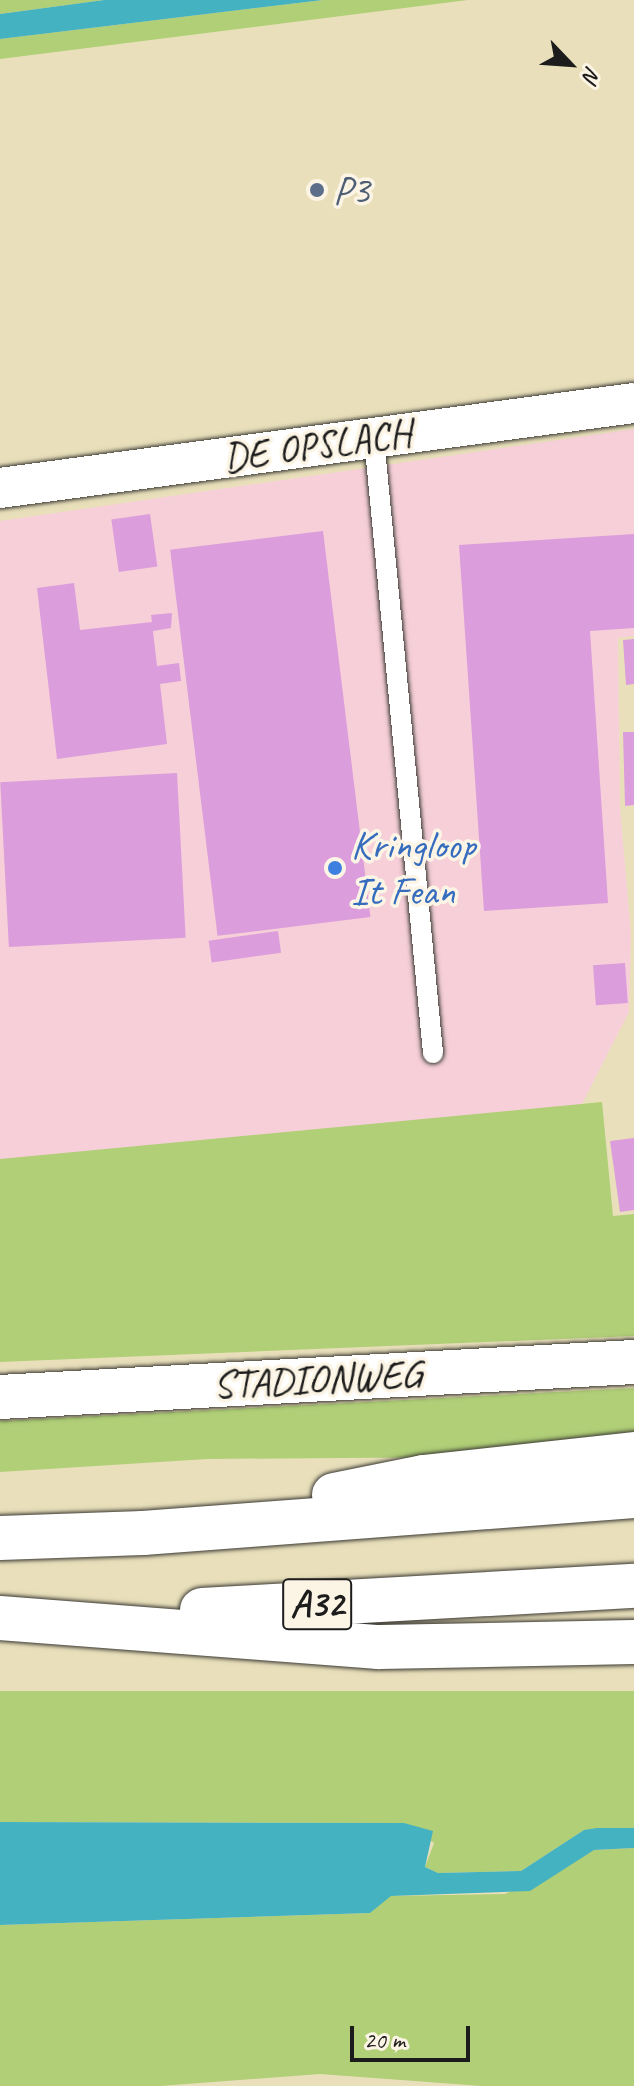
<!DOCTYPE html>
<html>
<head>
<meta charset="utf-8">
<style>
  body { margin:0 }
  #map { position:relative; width:634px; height:2086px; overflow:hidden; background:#e9e0bb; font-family:Caveat,sans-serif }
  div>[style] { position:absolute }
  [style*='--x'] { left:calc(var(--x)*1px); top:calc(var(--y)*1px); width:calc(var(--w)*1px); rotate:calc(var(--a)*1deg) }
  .built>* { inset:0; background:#f6cfd8 }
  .green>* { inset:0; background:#b0cf77 }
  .water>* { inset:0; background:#45b2c1 }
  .building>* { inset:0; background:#db9ddb; transform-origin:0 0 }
  .roads { filter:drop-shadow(0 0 2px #3b3934) drop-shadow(0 0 2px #3b3934) }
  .service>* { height:20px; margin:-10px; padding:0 10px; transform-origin:10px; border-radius:10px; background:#fff }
  .minor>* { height:40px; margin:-20px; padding:0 20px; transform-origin:20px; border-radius:20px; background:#fff }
  .secondary>* { height:44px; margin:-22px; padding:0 22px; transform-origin:22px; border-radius:22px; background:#fff }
  .motorway>* { height:44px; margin:-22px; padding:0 22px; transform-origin:22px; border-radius:22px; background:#fff }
  .dots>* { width:22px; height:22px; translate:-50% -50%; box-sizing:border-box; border:4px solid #fcf5e5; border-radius:50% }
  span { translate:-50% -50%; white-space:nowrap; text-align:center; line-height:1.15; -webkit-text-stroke:7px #fcf5e5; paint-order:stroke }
  .shield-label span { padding:2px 6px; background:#fcf5e5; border:2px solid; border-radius:6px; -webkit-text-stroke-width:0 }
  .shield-label { font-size:38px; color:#1c1c1c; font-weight:700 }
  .service-label { font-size:40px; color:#4e5e75 }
  .left { translate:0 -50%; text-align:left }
  .street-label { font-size:40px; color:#1c1c1c }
  .shop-label { font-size:40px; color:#366cbe }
  .north { position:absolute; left:530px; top:24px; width:80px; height:80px; -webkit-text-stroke:6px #fcf5e5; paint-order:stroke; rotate:115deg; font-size:22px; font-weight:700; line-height:32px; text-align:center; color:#1c1c1c }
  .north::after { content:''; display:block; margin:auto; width:28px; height:36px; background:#1c1c1c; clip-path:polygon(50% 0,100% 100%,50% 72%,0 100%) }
  .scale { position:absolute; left:350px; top:2026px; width:120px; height:36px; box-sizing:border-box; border:4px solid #1c1c1c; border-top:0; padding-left:10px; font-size:24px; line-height:28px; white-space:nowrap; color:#1c1c1c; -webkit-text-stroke:6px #fcf5e5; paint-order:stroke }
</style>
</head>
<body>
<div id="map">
  <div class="built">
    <i style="clip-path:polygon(634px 429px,634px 636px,618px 638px,620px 807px,631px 935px,629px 1012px,559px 1149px,0 1254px,0 521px)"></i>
  </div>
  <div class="green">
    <i style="clip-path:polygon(0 0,104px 0,0 14px)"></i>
    <i style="clip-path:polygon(323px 0,468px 0,0 59px,0 39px)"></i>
    <i style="clip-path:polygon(602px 1102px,613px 1216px,634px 1214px,634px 1336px,0 1362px,0 1159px)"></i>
    <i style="clip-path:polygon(634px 1388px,634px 1432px,464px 1457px,207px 1459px,0 1472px,0 1421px)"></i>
    <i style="clip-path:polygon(0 1691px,634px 1691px,634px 1828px,584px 1830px,521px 1871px,438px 1873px,425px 1867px,434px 1843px,404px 1823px,0 1822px)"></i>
    <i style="clip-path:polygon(634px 1848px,634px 2086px,482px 2086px,320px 2074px,160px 2086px,0 2086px,0 1925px,370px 1913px,390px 1896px,505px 1894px,594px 1850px)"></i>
  </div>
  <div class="water">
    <i style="clip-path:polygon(104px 0,323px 0,0 39px,0 14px)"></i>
    <i style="clip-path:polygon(0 1822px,404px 1823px,433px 1831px,425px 1867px,438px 1873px,521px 1871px,584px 1830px,597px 1828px,634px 1828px,634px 1848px,594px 1850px,530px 1891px,391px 1896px,370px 1913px,0 1925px)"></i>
  </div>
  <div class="building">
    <i style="left:150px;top:514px;width:53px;height:39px;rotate:82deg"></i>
    <i style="left:323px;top:531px;width:389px;height:154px;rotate:83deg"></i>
    <i style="clip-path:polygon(634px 534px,634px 628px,590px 631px,608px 903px,484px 911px,459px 545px)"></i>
    <i style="clip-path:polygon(74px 583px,80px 630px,152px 622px,151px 615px,172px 613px,171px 628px,153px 631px,157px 666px,179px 663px,181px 681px,160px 684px,167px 744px,57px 759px,37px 588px)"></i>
    <i style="clip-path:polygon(634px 639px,634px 684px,626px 685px,623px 640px)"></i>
    <i style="clip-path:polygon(623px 732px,634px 732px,634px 805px,625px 806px)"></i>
    <i style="left:177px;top:773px;width:165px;height:177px;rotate:87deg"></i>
    <i style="left:278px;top:931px;width:22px;height:70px;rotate:82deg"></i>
    <i style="left:625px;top:963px;width:40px;height:32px;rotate:86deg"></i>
    <i style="clip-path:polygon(634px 1138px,634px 1210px,620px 1212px,610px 1141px)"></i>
  </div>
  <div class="roads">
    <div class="service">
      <i style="--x:374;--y:438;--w:618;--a:84.52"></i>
    </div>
    <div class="minor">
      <i style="--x:0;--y:488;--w:640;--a:-7.64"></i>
    </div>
    <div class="secondary">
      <i style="--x:0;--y:1397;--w:635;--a:-3.16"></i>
    </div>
    <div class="motorway">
      <i style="--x:334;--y:1495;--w:91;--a:-11.4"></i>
      <i style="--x:423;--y:1477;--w:212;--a:-6.2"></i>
      <i style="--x:0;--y:1538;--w:143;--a:-2"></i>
      <i style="--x:143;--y:1533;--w:492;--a:-4.3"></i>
      <i style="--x:202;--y:1610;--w:433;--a:-3.2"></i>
      <i style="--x:0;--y:1618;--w:380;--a:4.4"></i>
      <i style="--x:379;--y:1647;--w:255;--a:-1.1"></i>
    </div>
  </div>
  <div class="dots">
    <i style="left:317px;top:190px;background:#5c6f8a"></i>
    <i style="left:335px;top:868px;background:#3f7fe0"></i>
  </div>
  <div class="shield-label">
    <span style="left:317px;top:1604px">A32</span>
  </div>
  <div class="service-label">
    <span class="left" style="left:333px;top:190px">P3</span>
  </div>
  <div class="street-label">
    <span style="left:317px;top:445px;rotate:-8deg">DE OPSLACH</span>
    <span style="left:317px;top:1379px;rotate:-3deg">STADIONWEG</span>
  </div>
  <div class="shop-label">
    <span class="left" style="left:351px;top:868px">Kringloop<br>It Fean</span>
  </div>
  <div class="north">N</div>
  <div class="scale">20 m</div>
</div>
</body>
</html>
